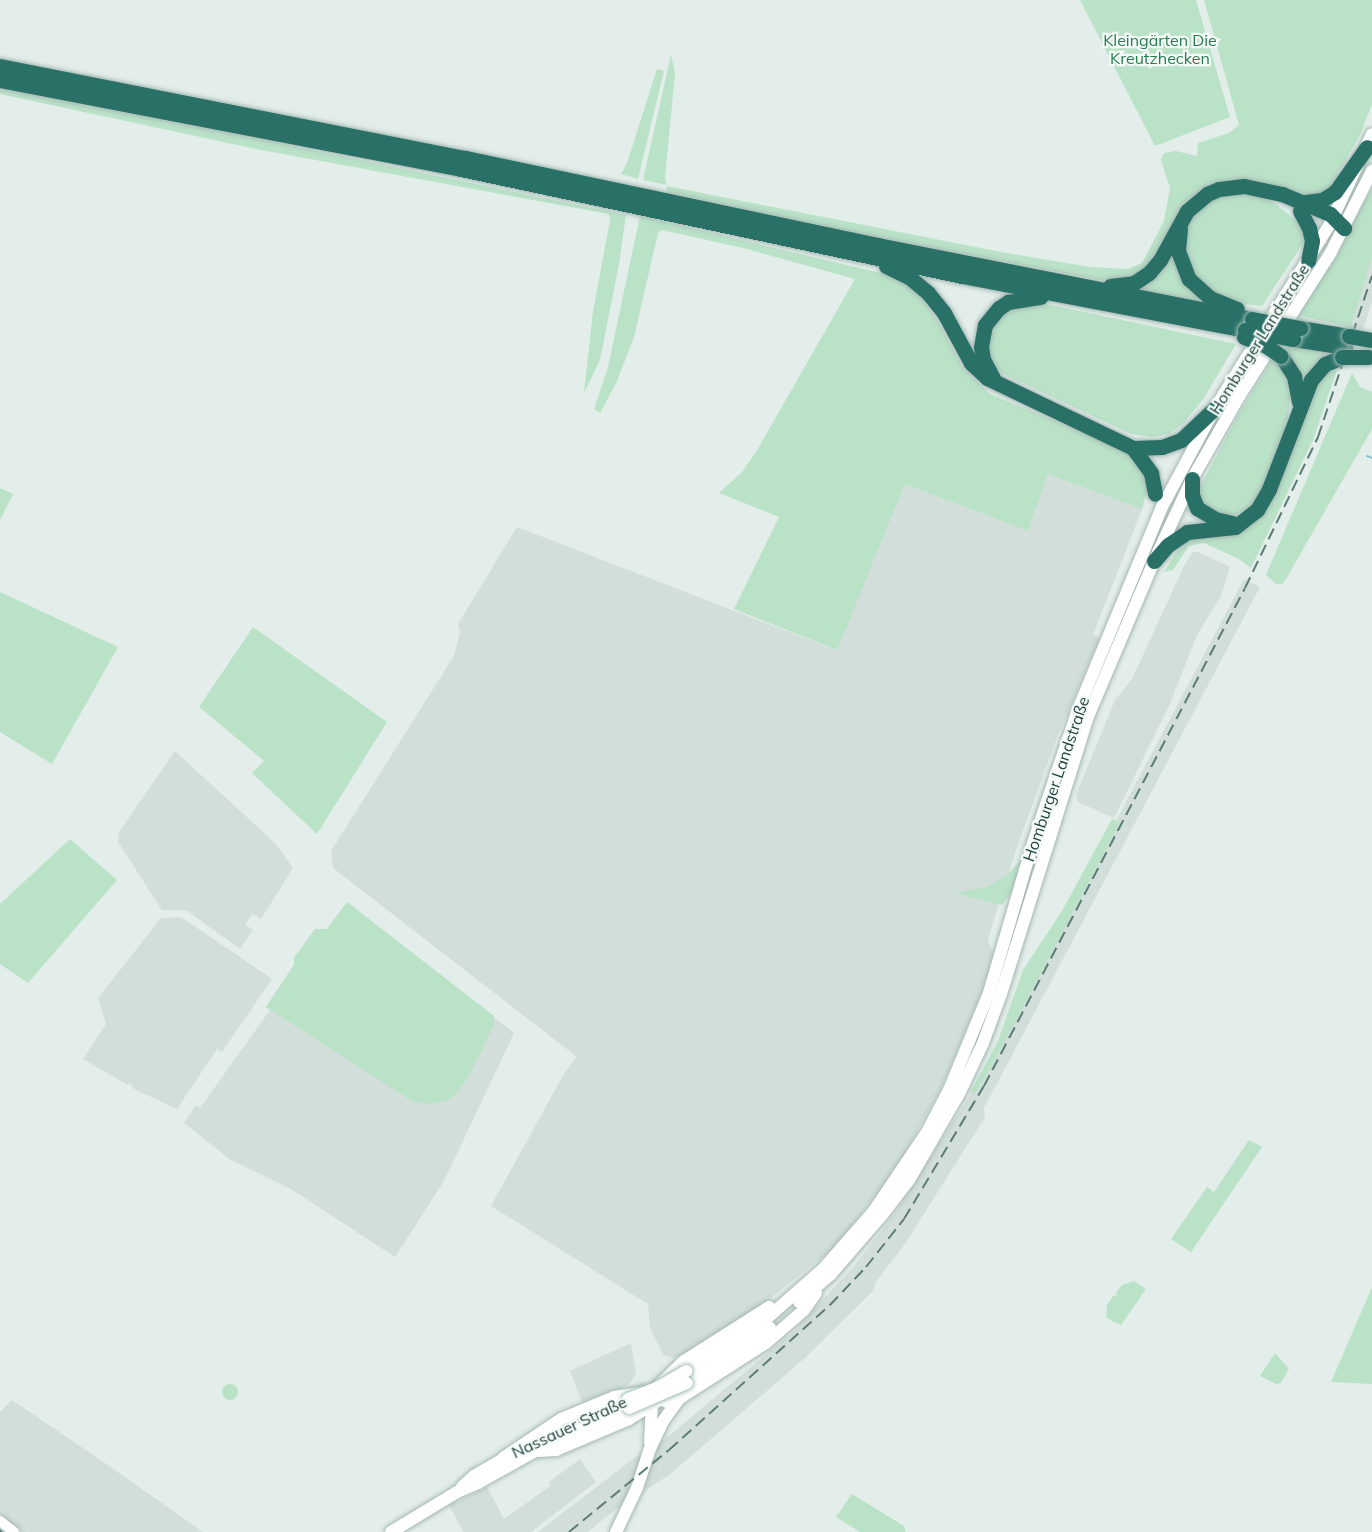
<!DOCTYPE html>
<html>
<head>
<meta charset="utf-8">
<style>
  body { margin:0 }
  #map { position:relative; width:1372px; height:1532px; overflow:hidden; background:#e3eeea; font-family:Mulish,sans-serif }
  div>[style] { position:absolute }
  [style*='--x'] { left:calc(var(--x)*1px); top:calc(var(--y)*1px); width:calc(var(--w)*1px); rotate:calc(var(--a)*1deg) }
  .built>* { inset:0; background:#d1ded9 }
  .green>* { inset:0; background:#b9e2c7 }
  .round { border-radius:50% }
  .stream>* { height:2px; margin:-1px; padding:0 1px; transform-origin:1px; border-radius:1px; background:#85c6d9 }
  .roads { filter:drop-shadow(0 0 2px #a5b7b2) drop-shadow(0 0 2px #a5b7b2) }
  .tertiary>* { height:10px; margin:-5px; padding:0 5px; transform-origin:5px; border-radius:5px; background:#fff }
  .secondary>* { height:12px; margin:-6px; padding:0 6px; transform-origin:6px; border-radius:6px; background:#fff }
  .motorway>* { height:15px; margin:-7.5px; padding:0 7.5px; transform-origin:7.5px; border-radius:7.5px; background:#297167 }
  .tram>* { height:1.5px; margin:-0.75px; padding:0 0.75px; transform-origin:0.75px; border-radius:0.75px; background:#5b7d76 }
  .rail>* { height:2px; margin-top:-1px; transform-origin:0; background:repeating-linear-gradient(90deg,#5b7d76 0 12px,transparent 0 18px) }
  .bridges { filter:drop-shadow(0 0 2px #a0bbb3) drop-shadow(0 0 2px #a0bbb3) }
  .secondary-bridge>* { height:12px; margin:-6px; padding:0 6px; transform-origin:6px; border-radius:6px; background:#fff }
  .motorway-bridge>* { height:15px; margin:-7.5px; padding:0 7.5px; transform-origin:7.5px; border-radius:7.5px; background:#297167 }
  span { translate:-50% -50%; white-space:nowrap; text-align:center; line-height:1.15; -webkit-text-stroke:4.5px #f4faf7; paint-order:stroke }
  .park-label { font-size:16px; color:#267d4e }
  .street-label { font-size:16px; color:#20423b }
</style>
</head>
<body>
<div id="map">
  <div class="built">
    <i style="clip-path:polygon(1372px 258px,1372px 302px,1363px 329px,1351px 327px)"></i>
    <i style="clip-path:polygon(1048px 474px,1142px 509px,1093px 635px,1100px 638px,1057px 737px,1016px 850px,988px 939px,994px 958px,989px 976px,941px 1088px,896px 1169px,834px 1248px,749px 1315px,686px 1353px,674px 1358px,663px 1355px,650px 1328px,648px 1304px,491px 1206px,565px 1072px,577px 1057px,333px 868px,331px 851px,454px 656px,460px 632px,458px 624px,517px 527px,836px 650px,905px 484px,1028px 531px)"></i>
    <i style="clip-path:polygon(1193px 552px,1198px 552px,1230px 567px,1221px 596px,1197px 635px,1169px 706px,1114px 818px,1078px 802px,1076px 795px,1115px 700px,1132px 679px,1185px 564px)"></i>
    <i style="clip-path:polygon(1244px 579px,1260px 587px,984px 1108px,985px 1117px,905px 1244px,875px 1283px,874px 1290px,806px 1357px,669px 1475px,615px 1510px,588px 1532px,538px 1532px,633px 1459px,669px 1436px,795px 1330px,855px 1265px,896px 1212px,977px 1084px)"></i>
    <i style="clip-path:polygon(175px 751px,275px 843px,293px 868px,261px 919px,253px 914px,245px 924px,253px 930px,240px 949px,186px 910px,162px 910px,118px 842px,119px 832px)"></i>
    <i style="clip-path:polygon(347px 902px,514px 1033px,444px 1181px,395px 1257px,291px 1189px,231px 1160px,184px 1123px,196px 1105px,200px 1108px,270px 1010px,266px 1007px,294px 965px,294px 958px,315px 929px,327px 929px)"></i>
    <i style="clip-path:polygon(181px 917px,272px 979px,222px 1052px,217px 1049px,177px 1109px,134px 1089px,130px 1083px,128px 1085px,83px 1059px,106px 1024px,98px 998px,161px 918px)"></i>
    <i style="clip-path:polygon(631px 1343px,636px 1373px,631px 1382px,623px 1388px,582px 1402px,570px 1371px)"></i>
    <i style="clip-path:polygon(12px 1400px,102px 1461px,203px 1532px,23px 1532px,0 1514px,0 1412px)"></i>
    <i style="clip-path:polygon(580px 1459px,596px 1482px,531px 1532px,464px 1532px,448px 1504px,461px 1500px,487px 1487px,504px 1519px,550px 1486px,549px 1482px)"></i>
  </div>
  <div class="green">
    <i style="clip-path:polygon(1080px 0,1196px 0,1230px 117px,1155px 146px)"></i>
    <i style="clip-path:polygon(1204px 0,1372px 0,1372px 104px,1360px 135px,1327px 192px,1309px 196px,1239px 180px,1224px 181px,1206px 187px,1183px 205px,1142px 275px,1110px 282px,862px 234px,667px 192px,667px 185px,643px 180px,671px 55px,675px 73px,665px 178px,667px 186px,1001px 252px,1090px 267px,1128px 269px,1142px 263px,1164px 221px,1170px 188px,1161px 160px,1164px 153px,1176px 151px,1197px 156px,1198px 143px,1229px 133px,1239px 125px)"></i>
    <i style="clip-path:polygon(657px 69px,664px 71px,638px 179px,621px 174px,627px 163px)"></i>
    <i style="clip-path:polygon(0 89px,238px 135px,626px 215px,619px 264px,600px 360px,584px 393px,593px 311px,610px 221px,609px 214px,261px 150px,0 94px)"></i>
    <i style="clip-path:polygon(1372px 189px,1372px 258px,1351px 327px,1294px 315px)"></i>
    <i style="clip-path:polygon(1243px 192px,1266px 198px,1276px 204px,1302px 226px,1306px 239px,1262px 306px,1243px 304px,1211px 293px,1194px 280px,1183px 240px,1188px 222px,1202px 204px,1222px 194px)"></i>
    <i style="clip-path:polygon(640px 216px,893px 276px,919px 294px,937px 320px,963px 368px,990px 394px,1112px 445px,1133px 457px,1144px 473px,1147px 491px,1142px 509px,1048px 474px,1028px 531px,905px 484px,837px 650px,734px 609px,779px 517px,719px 493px,742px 472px,756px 452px,855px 279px,743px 248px,662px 230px,658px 233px,634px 337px,617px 381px,600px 413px,594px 409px,608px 367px)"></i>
    <i style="clip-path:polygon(1175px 239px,1210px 305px,1128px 290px)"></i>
    <i style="clip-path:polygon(1025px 302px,1046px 304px,1236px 344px,1204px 398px,1183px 424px,1169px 434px,1152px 437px,1131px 434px,1003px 374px,992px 363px,988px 349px,989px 331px,1009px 307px)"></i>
    <i style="clip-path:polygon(1289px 344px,1340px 352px,1305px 387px,1284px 353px)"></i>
    <i style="clip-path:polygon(1272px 360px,1279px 363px,1285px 371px,1291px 388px,1288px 418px,1260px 495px,1249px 510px,1235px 515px,1220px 514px,1201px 503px,1199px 489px,1238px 415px)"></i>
    <i style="clip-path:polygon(1339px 364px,1313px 440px,1251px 568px,1239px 559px,1204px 543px,1189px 546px,1173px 570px,1164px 572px,1175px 554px,1188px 538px,1197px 535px,1224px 537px,1242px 531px,1258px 519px,1318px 384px,1325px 373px)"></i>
    <i style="clip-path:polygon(1352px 373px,1360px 387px,1372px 392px,1372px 429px,1286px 579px,1282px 584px,1276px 584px,1266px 575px)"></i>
    <i style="clip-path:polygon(0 488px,13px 494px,0 520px)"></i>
    <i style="clip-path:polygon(0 592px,118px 647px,52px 764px,0 732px)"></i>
    <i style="clip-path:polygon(253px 627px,387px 722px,317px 834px,252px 773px,264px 761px,199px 707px)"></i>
    <i style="clip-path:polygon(1112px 819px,1120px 822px,1110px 842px,990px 1069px,976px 1092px,970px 1093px,998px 1041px,1023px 970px,1062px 911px)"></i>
    <i style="clip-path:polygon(70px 839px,117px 880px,28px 983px,0 964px,0 904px)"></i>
    <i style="clip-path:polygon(1022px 859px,1024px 860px,1014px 890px,1002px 905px,955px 893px,987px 887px,1006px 876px)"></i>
    <i style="clip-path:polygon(347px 902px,494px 1016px,494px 1025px,468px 1078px,456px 1094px,445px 1101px,430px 1104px,412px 1101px,266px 1007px,294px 965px,294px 958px,315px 929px,327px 929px)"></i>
    <i style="clip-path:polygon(1249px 1140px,1262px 1147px,1191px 1252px,1171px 1239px,1207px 1187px,1214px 1192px)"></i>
    <i style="clip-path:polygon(1134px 1281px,1146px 1289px,1121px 1325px,1112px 1321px,1106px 1317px,1107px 1305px,1113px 1296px,1118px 1295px,1116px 1293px,1122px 1285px)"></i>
    <i style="clip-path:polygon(1372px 1287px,1372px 1384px,1331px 1382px)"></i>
    <i style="clip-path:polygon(1275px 1353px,1289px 1369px,1281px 1383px,1276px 1384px,1260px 1376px)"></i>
    <i class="round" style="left:222px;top:1384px;width:16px;height:16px"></i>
    <i style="clip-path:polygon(852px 1494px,904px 1526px,906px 1532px,860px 1532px,836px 1517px)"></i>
  </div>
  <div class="stream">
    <i style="--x:1367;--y:456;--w:5;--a:22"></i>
  </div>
  <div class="roads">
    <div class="tertiary">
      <i style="--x:0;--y:1521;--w:18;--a:38"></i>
    </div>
    <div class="secondary">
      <i style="--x:799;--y:1302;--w:41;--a:-41.1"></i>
      <i style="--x:830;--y:1275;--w:79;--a:-49.1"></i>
      <i style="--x:882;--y:1215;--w:44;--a:-52.4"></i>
      <i style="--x:909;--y:1180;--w:102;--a:-59.9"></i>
      <i style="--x:960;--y:1092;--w:54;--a:-64.9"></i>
      <i style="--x:983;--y:1043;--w:52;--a:-69.8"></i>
      <i style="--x:1001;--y:994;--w:288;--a:-72.6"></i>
      <i style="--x:1087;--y:719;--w:172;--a:-67"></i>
      <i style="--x:1154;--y:561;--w:90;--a:-65.1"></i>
      <i style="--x:1192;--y:479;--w:97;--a:-60.3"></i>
      <i style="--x:1240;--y:395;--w:169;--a:-57.5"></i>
      <i style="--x:1331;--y:252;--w:91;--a:-63.2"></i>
      <i style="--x:687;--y:1371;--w:83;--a:-32.2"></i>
      <i style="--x:757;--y:1327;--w:89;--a:-41.4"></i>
      <i style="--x:824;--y:1268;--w:74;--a:-48.8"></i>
      <i style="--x:873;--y:1212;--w:97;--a:-56"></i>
      <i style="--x:927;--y:1132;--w:47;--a:-62.4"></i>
      <i style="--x:949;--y:1090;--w:105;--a:-67.6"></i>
      <i style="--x:989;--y:993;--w:150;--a:-73.7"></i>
      <i style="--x:1031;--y:849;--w:145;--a:-71.4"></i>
      <i style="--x:1077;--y:712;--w:222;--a:-67.5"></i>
      <i style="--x:1162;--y:507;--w:112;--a:-61.8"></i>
      <i style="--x:1215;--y:408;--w:217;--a:-58"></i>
      <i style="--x:1330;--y:224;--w:99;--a:-65"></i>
      <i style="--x:687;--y:1383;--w:72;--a:-31.9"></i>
      <i style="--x:748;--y:1345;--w:28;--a:-39"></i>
      <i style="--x:657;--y:1387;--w:37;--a:-44"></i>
      <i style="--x:684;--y:1361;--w:101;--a:-32.4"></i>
      <i style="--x:650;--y:1442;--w:39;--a:-87"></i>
      <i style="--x:650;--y:1449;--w:31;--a:-65"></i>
      <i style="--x:663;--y:1421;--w:29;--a:-54"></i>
      <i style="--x:680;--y:1398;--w:102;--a:-32.6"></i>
      <i style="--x:766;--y:1343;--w:50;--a:-41"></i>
      <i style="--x:804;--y:1310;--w:21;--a:-55"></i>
      <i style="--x:539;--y:1451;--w:17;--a:-3"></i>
      <i style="--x:556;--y:1450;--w:79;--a:-23"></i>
      <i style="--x:629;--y:1419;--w:36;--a:-32"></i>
      <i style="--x:503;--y:1458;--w:70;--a:-33.9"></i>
      <i style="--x:561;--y:1419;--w:57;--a:-22.5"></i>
      <i style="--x:614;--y:1397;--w:30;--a:-9"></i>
      <i style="--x:644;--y:1392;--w:25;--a:23"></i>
      <i style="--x:667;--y:1402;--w:14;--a:-17"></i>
      <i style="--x:462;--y:1487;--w:16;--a:-43"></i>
      <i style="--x:474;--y:1476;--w:42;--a:-30.3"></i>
      <i style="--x:391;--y:1532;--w:77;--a:-31.2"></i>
      <i style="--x:457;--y:1492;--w:23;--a:-23"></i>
      <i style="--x:478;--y:1483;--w:82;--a:-29.1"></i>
      <i style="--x:550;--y:1443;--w:86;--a:-23.9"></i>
      <i style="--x:616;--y:1532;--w:49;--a:-64.5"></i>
      <i style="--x:637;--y:1488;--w:48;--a:-71.9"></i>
    </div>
    <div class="motorway">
      <i style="--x:0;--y:66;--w:474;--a:11.2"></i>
      <i style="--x:465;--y:158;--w:422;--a:11.9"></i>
      <i style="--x:878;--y:245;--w:381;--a:11.2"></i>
      <i style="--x:0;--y:80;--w:470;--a:10.9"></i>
      <i style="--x:461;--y:169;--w:512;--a:12.06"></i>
      <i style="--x:962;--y:276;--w:288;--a:10.8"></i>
      <i style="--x:1305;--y:202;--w:17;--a:-7"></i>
      <i style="--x:1322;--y:200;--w:15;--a:-32"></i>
      <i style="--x:1335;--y:192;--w:55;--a:-54.6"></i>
      <i style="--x:1300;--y:211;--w:19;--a:62"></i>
      <i style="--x:1309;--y:228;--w:13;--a:77"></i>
      <i style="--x:1312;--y:241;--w:20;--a:101"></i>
      <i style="--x:1180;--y:228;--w:23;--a:95"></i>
      <i style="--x:1178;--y:251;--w:30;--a:69"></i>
      <i style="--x:1189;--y:279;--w:28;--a:42"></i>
      <i style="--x:1210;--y:298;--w:29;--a:22"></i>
      <i style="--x:886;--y:266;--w:25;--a:26"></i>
      <i style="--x:909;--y:277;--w:25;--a:40"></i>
      <i style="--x:928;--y:293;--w:26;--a:51"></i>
      <i style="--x:944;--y:313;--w:57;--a:61.6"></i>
      <i style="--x:971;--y:363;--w:22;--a:43"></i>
      <i style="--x:987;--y:378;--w:162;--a:25.6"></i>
      <i style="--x:1133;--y:448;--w:31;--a:54"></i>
      <i style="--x:1151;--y:473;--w:21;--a:79"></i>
      <i style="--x:1110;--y:286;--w:24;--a:-7"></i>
      <i style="--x:1134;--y:283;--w:18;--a:-34"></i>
      <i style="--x:1149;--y:273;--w:17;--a:-50"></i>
      <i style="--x:1160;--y:260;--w:56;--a:-61.1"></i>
      <i style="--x:1187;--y:211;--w:26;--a:-40"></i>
      <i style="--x:1207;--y:194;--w:13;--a:-23"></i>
      <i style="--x:1219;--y:189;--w:25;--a:-7"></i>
      <i style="--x:1244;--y:186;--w:39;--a:12"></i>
      <i style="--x:1282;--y:194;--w:52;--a:22.6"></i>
      <i style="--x:1330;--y:214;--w:20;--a:45"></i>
      <i style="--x:1300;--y:328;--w:50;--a:9.3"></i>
      <i style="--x:1293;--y:339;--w:53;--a:8.7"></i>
      <i style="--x:1281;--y:356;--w:24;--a:57"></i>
      <i style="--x:1294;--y:376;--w:26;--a:79"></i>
      <i style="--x:993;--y:378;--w:21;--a:-118"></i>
      <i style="--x:983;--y:359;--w:12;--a:-99"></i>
      <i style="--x:981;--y:347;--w:22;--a:-80"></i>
      <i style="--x:985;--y:325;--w:22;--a:-51"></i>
      <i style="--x:999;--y:308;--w:11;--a:-34"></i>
      <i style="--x:1008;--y:302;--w:33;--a:-9"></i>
      <i style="--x:1133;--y:448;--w:29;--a:-2"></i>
      <i style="--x:1162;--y:447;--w:20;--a:-20"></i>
      <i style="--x:1181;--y:440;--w:47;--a:-43.3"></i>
      <i style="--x:1192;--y:479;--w:16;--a:90"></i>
      <i style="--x:1192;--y:495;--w:14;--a:69"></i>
      <i style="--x:1197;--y:508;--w:21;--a:31"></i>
      <i style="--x:1215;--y:519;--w:18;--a:13"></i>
      <i style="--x:1154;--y:561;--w:21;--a:-49"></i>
      <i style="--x:1168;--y:545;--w:23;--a:-34"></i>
      <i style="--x:1187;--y:532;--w:48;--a:-5.9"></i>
      <i style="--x:1235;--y:527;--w:28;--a:-38"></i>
      <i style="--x:1257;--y:510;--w:24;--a:-60"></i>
      <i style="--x:1269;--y:489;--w:117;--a:-68.9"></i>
      <i style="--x:1311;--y:380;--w:21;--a:-49"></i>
      <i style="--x:1325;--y:364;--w:18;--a:-22"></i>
    </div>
  </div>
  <div class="tram">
    <i style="--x:0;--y:1530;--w:3;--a:45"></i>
  </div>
  <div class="rail">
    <i style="--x:569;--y:1532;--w:129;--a:-39.4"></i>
    <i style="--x:669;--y:1450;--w:217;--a:-42"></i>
    <i style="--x:830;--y:1305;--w:52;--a:-46.5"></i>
    <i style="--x:866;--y:1267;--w:61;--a:-51.6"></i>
    <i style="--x:904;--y:1219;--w:155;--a:-59"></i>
    <i style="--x:984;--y:1086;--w:562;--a:-62.34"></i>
    <i style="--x:1245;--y:588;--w:168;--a:-64.2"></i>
    <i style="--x:1318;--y:437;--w:170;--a:-71.5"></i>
  </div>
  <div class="bridges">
    <div class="secondary-bridge">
      <i style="--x:628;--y:1399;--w:31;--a:-21"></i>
      <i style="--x:657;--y:1388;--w:34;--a:-30"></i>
      <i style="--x:629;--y:1408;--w:63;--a:-23.3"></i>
    </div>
    <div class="motorway-bridge">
      <i style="--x:1252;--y:319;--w:49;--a:10.6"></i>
      <i style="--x:1245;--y:330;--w:49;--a:10.6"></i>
      <i style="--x:1349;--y:336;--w:22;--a:10"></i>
      <i style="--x:1244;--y:337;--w:22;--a:21"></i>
      <i style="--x:1265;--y:345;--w:19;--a:35"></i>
      <i style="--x:1342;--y:357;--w:26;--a:0"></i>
    </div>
  </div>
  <div class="park-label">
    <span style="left:1160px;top:49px">Kleingärten Die<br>Kreutzhecken</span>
  </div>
  <div class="street-label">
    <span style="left:1259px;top:339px;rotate:-58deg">Homburger Landstraße</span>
    <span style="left:1056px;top:779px;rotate:-71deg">Homburger Landstraße</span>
    <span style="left:569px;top:1427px;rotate:-25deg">Nassauer Straße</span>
  </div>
</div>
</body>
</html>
